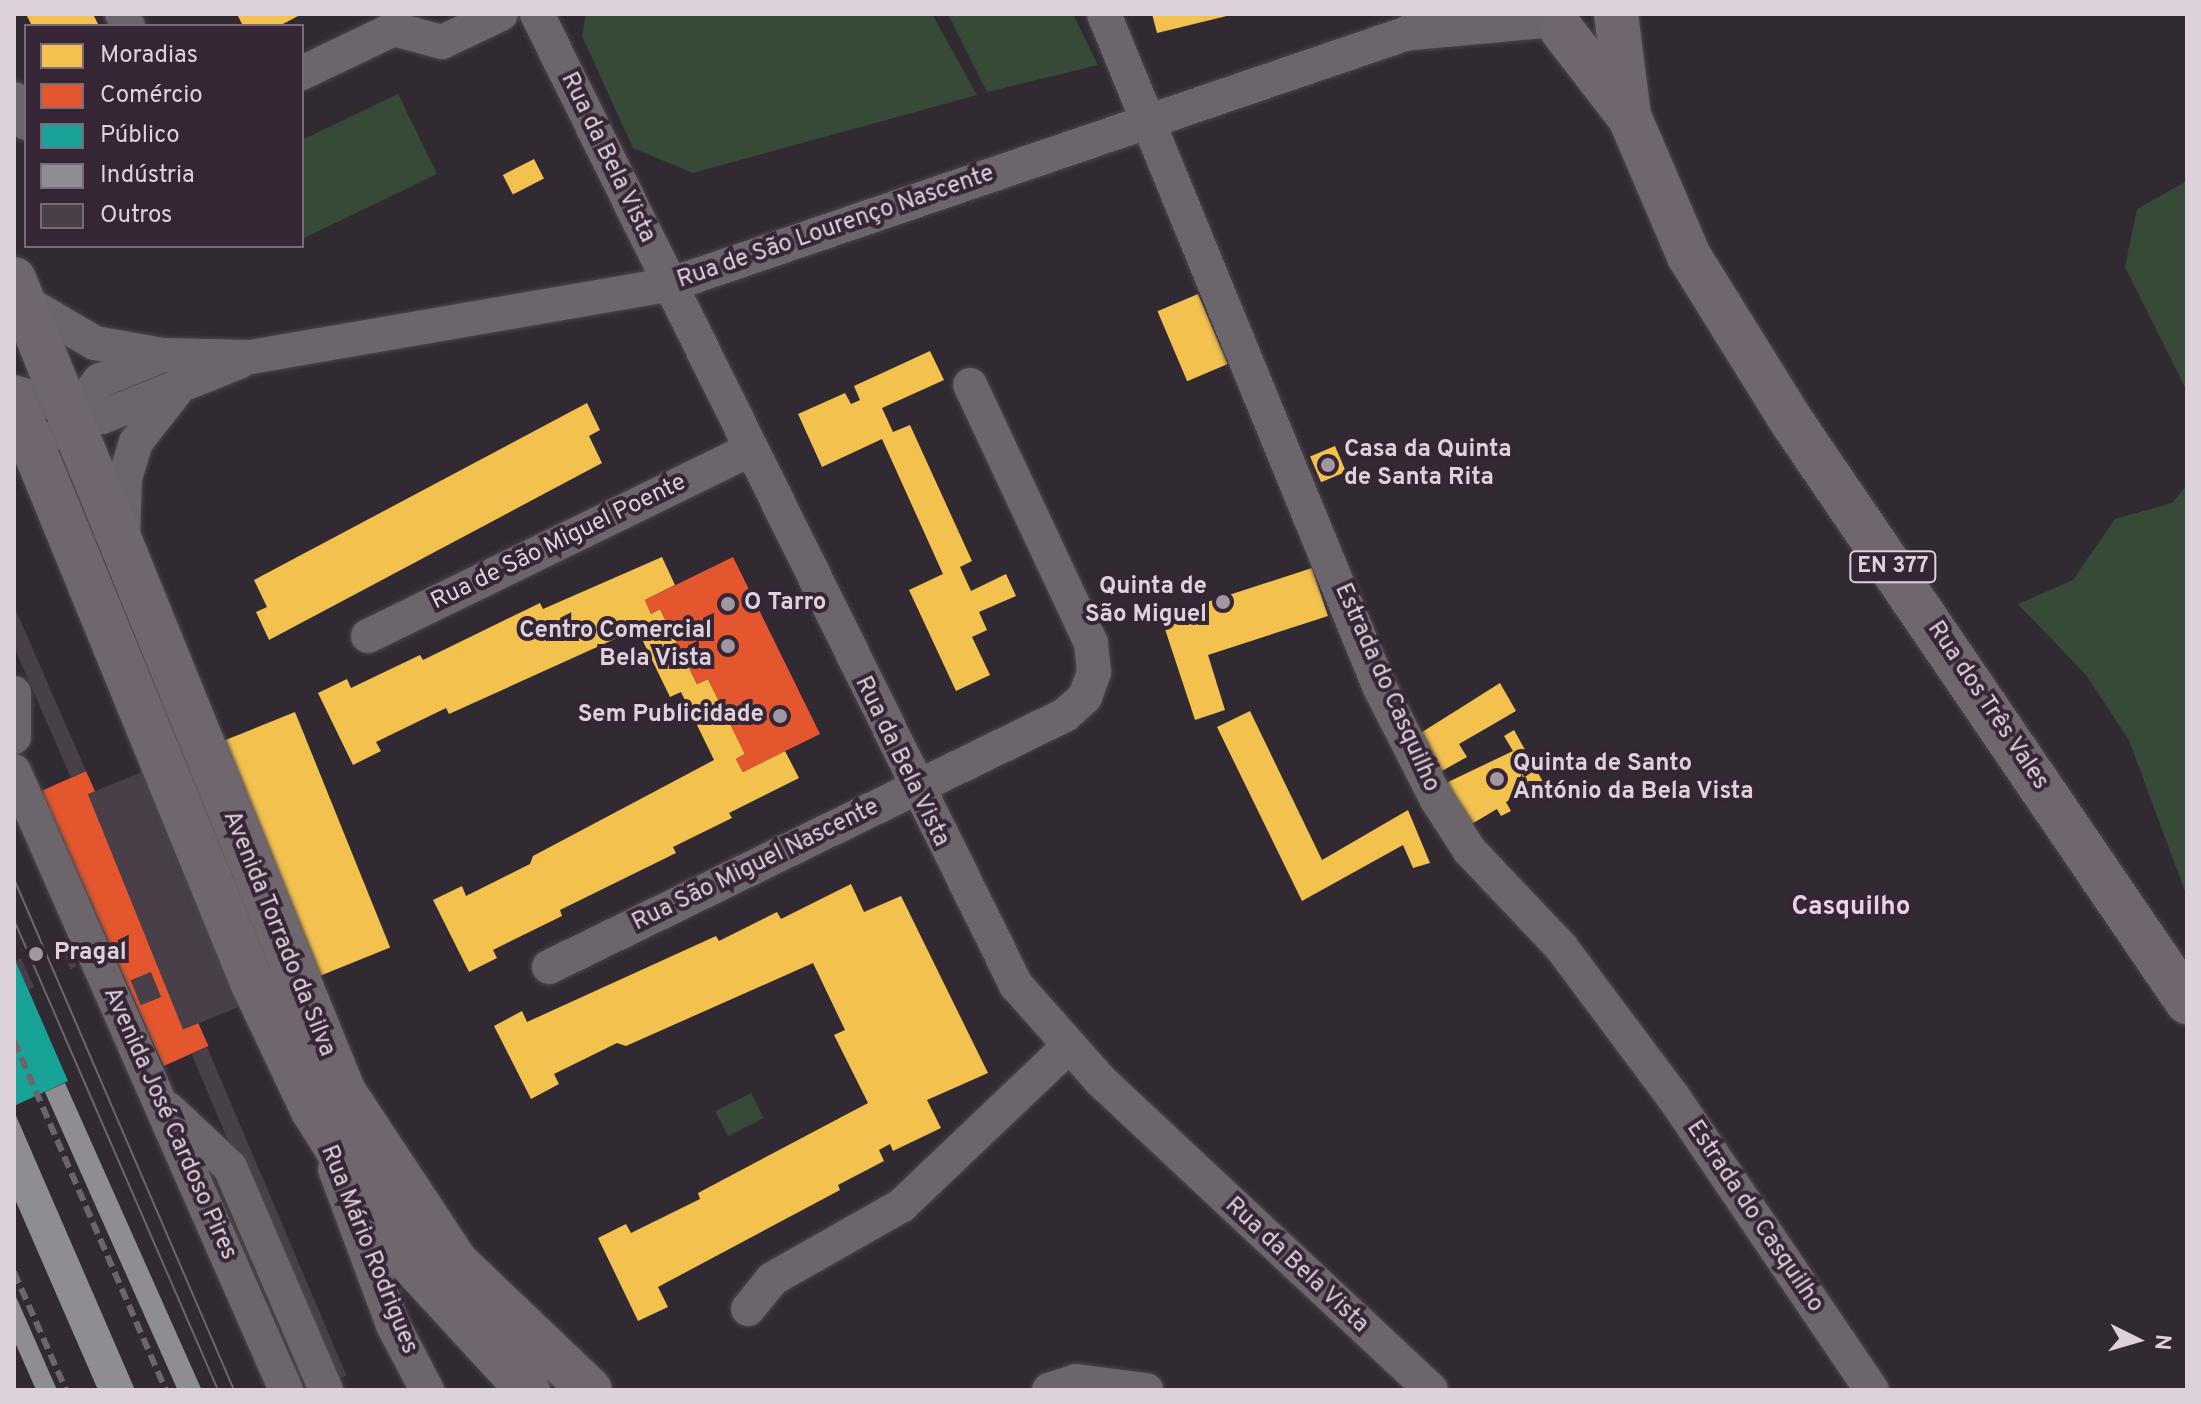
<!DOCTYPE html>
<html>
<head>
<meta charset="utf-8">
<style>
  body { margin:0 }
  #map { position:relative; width:2201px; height:1404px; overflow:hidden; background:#322a32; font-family:Overpass,sans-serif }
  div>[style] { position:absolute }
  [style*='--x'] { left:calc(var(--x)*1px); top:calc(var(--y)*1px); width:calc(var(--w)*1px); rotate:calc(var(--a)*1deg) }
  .green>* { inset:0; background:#374a38; transform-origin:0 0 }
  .homes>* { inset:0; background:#f2c14e; transform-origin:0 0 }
  .shops>* { inset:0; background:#e4572e; transform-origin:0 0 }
  .public>* { inset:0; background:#17a398 }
  .industry>* { inset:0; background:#8d8d92; transform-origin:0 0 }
  .building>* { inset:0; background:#483f48; transform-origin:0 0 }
  .roads { filter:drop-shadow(0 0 2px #4d454c) drop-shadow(0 0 2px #4d454c) }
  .minor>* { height:34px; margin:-17px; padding:0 17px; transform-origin:17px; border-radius:17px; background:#6c656b }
  .major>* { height:44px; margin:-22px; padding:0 22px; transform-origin:22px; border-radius:22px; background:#70666d }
  .tram>* { height:2px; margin:-1px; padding:0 1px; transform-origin:1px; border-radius:1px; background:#6b666b }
  .rail>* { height:6px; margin-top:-3px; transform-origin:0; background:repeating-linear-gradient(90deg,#6b666b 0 12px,transparent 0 18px) }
  .dots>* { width:22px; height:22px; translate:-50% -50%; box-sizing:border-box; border:4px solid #362635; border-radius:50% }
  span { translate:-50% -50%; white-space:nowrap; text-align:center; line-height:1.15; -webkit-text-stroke:8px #362635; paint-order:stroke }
  .shield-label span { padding:2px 6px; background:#362635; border:2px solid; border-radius:6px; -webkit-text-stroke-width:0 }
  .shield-label { font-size:22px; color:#ddd2dc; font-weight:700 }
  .street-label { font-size:24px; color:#ddd2dc }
  .poi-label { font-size:24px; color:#ddd2dc; font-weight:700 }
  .left { translate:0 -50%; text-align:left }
  .right { translate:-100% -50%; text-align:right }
  .neighbourhood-label { font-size:26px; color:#e8d2e6; font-weight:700 }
  .frame { position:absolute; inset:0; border:16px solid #ddd2dc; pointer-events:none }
  .legend { position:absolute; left:24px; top:24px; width:280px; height:224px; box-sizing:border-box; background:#362635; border:2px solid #796b78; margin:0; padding:10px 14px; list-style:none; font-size:24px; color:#ddd2dc }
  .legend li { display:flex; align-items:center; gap:16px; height:40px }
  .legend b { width:40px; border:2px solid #796b78 }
  .north { position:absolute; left:2097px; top:1300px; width:80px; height:80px; -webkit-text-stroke:6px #362635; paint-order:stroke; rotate:95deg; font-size:22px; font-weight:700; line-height:32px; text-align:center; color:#ddd2dc }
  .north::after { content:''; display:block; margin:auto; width:28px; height:36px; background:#ddd2dc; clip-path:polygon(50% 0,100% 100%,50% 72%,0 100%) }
</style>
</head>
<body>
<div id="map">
  <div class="green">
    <i style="clip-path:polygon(586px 14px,932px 14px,977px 95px,693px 173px,633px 148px,582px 36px)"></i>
    <i style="clip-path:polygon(948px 14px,1073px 14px,1098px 65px,987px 92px)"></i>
    <i style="clip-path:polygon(398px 94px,437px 174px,302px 239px,302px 140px)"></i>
    <i style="clip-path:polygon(2187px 181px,2187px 391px,2125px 267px,2137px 209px)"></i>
    <i style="clip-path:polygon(2187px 485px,2187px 897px,2129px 740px,2086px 675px,2018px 604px,2073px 580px,2115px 519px,2172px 503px)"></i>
    <i style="left:751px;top:1093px;width:28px;height:40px;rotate:63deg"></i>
  </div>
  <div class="homes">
    <i style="clip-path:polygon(26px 14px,93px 14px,99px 26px,32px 26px)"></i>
    <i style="clip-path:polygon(237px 14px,302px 14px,279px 26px,243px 26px)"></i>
    <i style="clip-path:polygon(1152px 14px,1230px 14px,1231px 15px,1157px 33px)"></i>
    <i style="left:534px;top:159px;width:22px;height:35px;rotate:63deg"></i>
    <i style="left:1198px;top:294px;width:76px;height:44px;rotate:67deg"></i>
    <i style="clip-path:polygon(930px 351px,944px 380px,882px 408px,893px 432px,910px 425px,972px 561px,960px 567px,971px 591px,1006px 574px,1016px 596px,979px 612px,987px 630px,972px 637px,990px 675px,956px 691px,909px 590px,943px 574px,882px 439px,822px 467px,798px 414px,845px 393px,851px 404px,860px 400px,854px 386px)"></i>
    <i style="clip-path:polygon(587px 403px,600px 430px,589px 436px,602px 463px,269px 640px,256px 612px,267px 607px,254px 580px)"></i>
    <i style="left:1335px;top:446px;width:28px;height:27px;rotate:67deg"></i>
    <i style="clip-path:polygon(662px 557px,675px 585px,645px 600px,651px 614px,660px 609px,697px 684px,708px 679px,745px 754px,736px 759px,743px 772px,785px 751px,799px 778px,729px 813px,732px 818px,673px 847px,676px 853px,560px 910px,562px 916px,493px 950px,497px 958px,469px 972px,433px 900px,462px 886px,466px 896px,530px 864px,533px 856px,714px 760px,681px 692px,670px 697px,637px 629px,449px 714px,446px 708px,376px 742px,381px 751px,353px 765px,318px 693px,347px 679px,351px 688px,420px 655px,423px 660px,540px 603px,543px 609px)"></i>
    <i style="clip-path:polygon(1312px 568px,1328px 616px,1208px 655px,1225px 710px,1195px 720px,1161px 617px)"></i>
    <i style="clip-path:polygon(1500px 683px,1516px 711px,1459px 744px,1467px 757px,1440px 772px,1419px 734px)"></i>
    <i style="clip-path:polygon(1250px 711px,1322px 860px,1408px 810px,1430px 863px,1413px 868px,1403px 845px,1302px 901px,1217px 727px)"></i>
    <i style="left:295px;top:712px;width:254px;height:98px;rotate:68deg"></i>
    <i style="clip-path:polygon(1514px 730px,1543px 782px,1506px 802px,1511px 811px,1501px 816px,1497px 809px,1470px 825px,1446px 783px,1513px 751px,1504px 736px)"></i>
    <i style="clip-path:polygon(851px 884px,864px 912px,901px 896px,988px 1073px,927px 1100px,941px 1128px,893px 1151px,890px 1144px,879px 1150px,884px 1161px,838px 1185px,840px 1190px,658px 1287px,668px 1307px,638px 1321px,598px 1238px,626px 1224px,631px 1233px,700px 1199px,698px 1193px,868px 1103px,834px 1035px,845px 1030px,813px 963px,626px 1046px,617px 1043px,554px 1074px,559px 1084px,531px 1099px,494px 1026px,522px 1011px,527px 1022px,716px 936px,719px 941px,777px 912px,781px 919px)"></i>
  </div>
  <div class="shops">
    <i style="clip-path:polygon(733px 557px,820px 734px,743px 772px,736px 759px,745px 754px,708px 679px,697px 684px,660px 609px,651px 614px,645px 600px)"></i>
    <i style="left:86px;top:771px;width:301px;height:49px;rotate:66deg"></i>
  </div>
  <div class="public">
    <i style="clip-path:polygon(14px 957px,68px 1081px,14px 1106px)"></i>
  </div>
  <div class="industry">
    <i style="left:65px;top:1083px;width:335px;height:22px;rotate:66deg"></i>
    <i style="clip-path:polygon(14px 1111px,135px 1390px,98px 1390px,14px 1197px)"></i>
    <i style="clip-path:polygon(14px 1292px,57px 1390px,36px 1390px,14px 1340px)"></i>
  </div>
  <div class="building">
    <i style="clip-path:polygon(14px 606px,86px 771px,71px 778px,14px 647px)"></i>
    <i style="left:162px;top:764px;width:254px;height:80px;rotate:68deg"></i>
    <i style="left:65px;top:939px;width:30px;height:7px;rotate:67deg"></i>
    <i style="left:21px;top:958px;width:32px;height:6px;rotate:66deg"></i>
    <i style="left:151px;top:972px;width:27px;height:22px;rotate:68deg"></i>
    <i style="left:207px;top:1047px;width:357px;height:17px;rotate:67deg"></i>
  </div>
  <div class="roads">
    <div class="minor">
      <i style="--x:122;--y:14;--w:13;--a:63"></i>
      <i style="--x:537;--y:14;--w:1083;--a:63.74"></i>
      <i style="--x:1016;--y:985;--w:127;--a:48.5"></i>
      <i style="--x:1100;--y:1080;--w:453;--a:43.1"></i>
      <i style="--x:1104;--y:14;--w:728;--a:67.73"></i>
      <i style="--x:1380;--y:688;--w:126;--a:63"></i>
      <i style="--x:1437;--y:800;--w:61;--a:57.1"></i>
      <i style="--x:1470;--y:851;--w:132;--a:46.5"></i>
      <i style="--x:1561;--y:947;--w:189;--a:53.2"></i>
      <i style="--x:1674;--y:1098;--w:353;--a:55.9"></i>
      <i style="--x:1413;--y:33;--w:133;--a:-5.2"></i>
      <i style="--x:302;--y:73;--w:102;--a:-25.6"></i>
      <i style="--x:394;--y:29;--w:50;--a:15.2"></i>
      <i style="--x:442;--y:42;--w:65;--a:-25.4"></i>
      <i style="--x:14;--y:99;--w:27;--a:63"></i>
      <i style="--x:25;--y:302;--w:81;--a:30.4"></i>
      <i style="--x:95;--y:343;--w:69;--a:10"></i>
      <i style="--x:14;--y:392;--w:91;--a:15.9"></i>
      <i style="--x:102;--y:417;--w:148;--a:-21.9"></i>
      <i style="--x:61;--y:432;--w:64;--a:-53.3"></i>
      <i style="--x:99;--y:381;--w:69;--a:-22.1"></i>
      <i style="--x:163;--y:355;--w:87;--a:1.3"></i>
      <i style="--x:250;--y:357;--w:425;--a:-9.8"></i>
      <i style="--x:669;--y:285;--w:778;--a:-18.83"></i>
      <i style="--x:1405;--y:34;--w:39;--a:-30"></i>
      <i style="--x:123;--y:538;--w:60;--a:-88.1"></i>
      <i style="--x:125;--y:478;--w:38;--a:-73"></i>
      <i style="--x:136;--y:442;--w:65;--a:-51.9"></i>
      <i style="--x:368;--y:636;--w:425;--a:-26"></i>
      <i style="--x:14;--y:693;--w:44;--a:90"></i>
      <i style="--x:14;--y:771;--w:676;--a:66.28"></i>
      <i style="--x:549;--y:967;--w:574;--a:-26.03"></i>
      <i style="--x:1065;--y:715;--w:27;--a:-42"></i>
      <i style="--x:1085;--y:697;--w:27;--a:-70"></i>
      <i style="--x:1094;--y:672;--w:29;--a:-96"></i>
      <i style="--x:1091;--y:643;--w:285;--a:-115.1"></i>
      <i style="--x:168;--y:1109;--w:85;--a:43.1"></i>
      <i style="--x:230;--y:1167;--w:243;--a:66.7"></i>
      <i style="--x:335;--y:1169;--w:166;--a:69.6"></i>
      <i style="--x:393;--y:1325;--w:73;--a:62.4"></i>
      <i style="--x:748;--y:1309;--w:38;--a:-51"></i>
      <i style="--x:772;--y:1279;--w:150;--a:-29.6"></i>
      <i style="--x:902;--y:1205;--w:229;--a:-43.6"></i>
      <i style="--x:1049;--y:1390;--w:28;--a:-18"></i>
      <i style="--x:1076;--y:1381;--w:71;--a:7.3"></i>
    </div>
    <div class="major">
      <i style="--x:1616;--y:14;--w:103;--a:82.7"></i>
      <i style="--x:1629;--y:116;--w:152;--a:66.8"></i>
      <i style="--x:1689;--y:256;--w:195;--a:58.2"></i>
      <i style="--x:1792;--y:422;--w:702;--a:55.74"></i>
      <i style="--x:1562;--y:30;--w:105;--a:52.4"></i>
      <i style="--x:14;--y:279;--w:877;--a:67.91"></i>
      <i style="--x:344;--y:1092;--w:204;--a:56.6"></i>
      <i style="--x:456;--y:1262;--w:185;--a:43.7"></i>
      <i style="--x:14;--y:400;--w:629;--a:67.76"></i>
      <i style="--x:252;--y:982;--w:140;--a:64.7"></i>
      <i style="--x:312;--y:1109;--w:170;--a:58"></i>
      <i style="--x:402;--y:1253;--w:186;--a:47.4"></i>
    </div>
  </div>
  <div class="tram">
    <i style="--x:14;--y:879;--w:556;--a:66.71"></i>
    <i style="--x:14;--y:920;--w:512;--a:66.54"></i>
  </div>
  <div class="rail">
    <i style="--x:14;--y:1041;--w:381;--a:66.5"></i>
    <i style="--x:14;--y:1272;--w:129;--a:66.2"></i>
  </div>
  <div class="dots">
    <i style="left:1328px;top:465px;background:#a197a0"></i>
    <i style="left:1223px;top:602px;background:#a197a0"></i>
    <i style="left:728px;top:604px;background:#a197a0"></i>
    <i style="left:728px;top:646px;background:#a197a0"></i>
    <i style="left:780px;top:716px;background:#a197a0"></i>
    <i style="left:1497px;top:779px;background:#a197a0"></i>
    <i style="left:36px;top:954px;background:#a197a0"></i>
  </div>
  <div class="shield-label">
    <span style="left:1893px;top:567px">EN 377</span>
  </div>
  <div class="street-label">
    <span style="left:607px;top:158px;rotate:64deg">Rua da Bela Vista</span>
    <span style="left:836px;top:228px;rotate:-19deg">Rua de São Lourenço Nascente</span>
    <span style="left:559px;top:543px;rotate:-26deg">Rua de São Miguel Poente</span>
    <span style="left:1386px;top:688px;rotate:66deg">Estrada do Casquilho</span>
    <span style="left:1987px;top:706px;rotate:56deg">Rua dos Três Vales</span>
    <span style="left:901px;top:762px;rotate:64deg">Rua da Bela Vista</span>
    <span style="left:756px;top:866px;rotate:-26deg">Rua São Miguel Nascente</span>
    <span style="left:278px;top:934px;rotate:68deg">Avenida Torrado da Silva</span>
    <span style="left:169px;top:1124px;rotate:66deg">Avenida José Cardoso Pires</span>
    <span style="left:1754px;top:1217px;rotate:56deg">Estrada do Casquilho</span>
    <span style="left:368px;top:1250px;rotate:68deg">Rua Mário Rodrigues</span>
    <span style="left:1296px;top:1266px;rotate:43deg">Rua da Bela Vista</span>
  </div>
  <div class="poi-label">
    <span class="left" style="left:1344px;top:465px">Casa da Quinta<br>de Santa Rita</span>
    <span class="right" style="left:1207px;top:602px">Quinta de<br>São Miguel</span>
    <span class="left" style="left:744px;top:604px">O Tarro</span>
    <span class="right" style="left:712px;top:646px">Centro Comercial<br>Bela Vista</span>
    <span class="right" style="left:764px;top:716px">Sem Publicidade</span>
    <span class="left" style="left:1513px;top:779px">Quinta de Santo<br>António da Bela Vista</span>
    <span class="left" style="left:54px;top:954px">Pragal</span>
  </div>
  <div class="neighbourhood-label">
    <span style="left:1851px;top:908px">Casquilho</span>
  </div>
  <div class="frame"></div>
  <ul class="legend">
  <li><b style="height:22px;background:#f2c14e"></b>Moradias</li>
  <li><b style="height:22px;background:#e4572e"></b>Comércio</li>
  <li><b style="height:22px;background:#17a398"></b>Público</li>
  <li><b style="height:22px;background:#8d8d92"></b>Indústria</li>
  <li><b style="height:22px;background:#483f48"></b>Outros</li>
  </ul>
  <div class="north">N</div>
</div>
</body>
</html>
